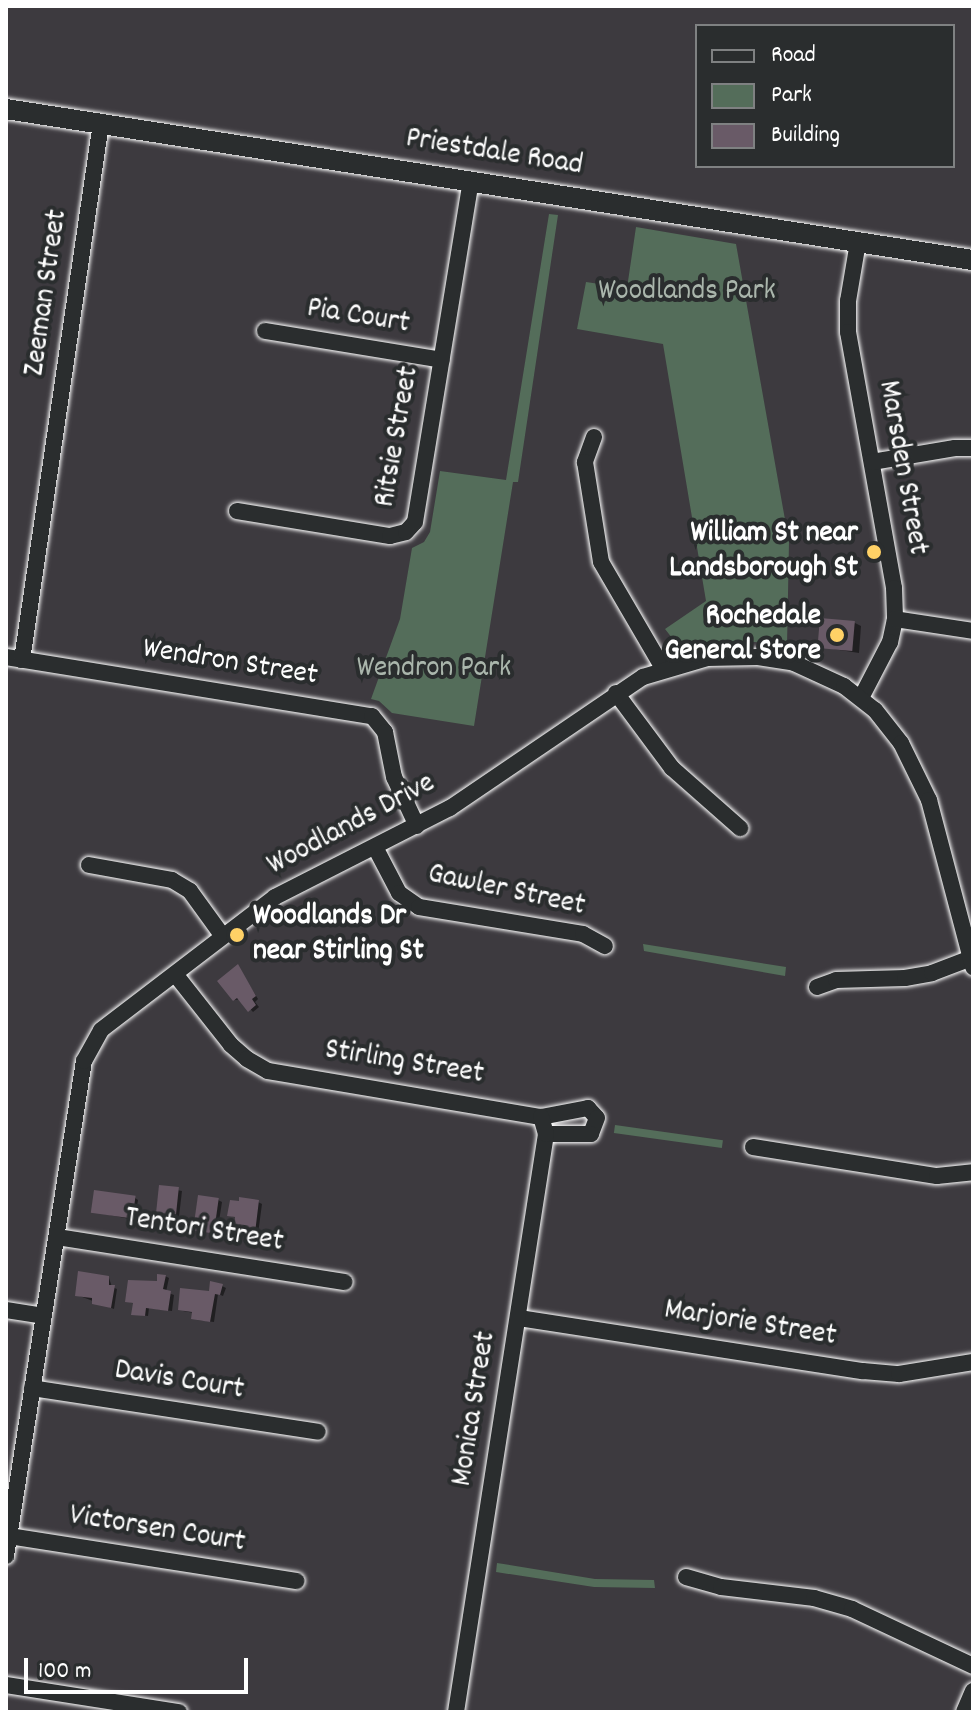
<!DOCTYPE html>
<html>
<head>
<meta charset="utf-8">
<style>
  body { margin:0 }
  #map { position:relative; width:979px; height:1718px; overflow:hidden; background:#3d3a3f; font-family:Dekko,sans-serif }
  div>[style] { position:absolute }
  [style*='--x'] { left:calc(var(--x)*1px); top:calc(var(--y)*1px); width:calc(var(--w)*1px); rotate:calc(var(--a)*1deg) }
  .green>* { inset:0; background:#546d5a; transform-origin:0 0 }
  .shadow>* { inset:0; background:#0007 }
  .building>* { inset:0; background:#695a67; transform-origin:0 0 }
  .roads { filter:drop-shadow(0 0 2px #fff) drop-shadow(0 0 2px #fff) }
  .minor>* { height:16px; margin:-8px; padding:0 8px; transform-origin:8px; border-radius:8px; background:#2a2d2e }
  .tertiary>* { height:20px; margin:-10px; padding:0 10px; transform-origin:10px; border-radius:10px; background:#2a2d2e }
  .dots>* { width:22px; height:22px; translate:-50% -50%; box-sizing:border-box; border:4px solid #2a2d2e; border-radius:50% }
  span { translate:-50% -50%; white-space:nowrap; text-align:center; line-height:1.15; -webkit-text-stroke:8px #2a2d2e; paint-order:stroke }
  .street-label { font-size:30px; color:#fff }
  .park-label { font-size:30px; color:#aab6ac }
  .poi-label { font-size:30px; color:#fff; font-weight:700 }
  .right { translate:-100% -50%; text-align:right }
  .left { translate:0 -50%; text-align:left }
  .frame { position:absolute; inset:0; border:8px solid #fff; pointer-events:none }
  .legend { position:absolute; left:695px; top:24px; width:260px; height:144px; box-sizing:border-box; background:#2a2d2e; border:2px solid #7f8182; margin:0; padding:10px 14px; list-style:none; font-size:24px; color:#fff }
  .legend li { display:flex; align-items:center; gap:16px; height:40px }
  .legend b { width:40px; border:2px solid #7f8182 }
  .scale { position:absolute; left:24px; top:1658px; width:224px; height:36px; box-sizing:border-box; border:4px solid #fff; border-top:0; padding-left:10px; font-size:24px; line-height:28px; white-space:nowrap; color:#fff; -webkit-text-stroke:6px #2a2d2e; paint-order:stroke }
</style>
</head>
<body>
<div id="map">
  <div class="green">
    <i style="clip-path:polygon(549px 214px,558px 215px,518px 482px,513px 482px,474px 726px,392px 713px,379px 701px,371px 699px,400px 619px,412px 548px,424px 542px,430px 532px,440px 471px,506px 480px)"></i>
    <i style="clip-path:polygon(636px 227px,736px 244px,789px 542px,787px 646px,755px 642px,676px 643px,665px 629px,706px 601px,663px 344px,577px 329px,586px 282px,627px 288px)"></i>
    <i style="clip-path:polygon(643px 944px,786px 967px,785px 976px,644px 951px)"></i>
    <i style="left:615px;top:1125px;width:109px;height:8px;rotate:8deg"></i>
    <i style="clip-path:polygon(497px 1563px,595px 1579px,654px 1580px,655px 1588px,594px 1587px,496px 1572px)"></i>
  </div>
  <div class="shadow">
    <i style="clip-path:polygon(855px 623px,861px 626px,859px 653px,820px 647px)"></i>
    <i style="clip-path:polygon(238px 967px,258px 999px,255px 1002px,259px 1007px,253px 1012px,241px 999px,235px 1000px)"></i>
    <i style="clip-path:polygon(161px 1187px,182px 1191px,178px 1225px,161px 1221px)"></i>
    <i style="clip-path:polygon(135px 1198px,138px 1200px,135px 1220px,94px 1212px)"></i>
    <i style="clip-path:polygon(218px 1200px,222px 1202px,217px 1234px,198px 1231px)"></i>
    <i style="clip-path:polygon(258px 1202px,262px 1204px,258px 1234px,236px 1230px,237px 1218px,229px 1215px)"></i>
    <i style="clip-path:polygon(165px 1276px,169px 1278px,166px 1292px,174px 1295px,172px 1311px,149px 1308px,148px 1316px,133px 1314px,135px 1304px,127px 1301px)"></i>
    <i style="clip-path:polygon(109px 1278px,112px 1287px,117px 1289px,114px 1309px,77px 1295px)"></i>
    <i style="clip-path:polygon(222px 1286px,226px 1288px,223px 1296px,218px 1294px,214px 1322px,197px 1320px,194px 1313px,183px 1311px)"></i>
  </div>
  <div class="building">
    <i style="left:820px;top:618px;width:35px;height:30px;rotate:5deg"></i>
    <i style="clip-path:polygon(238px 964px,256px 996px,252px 999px,256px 1005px,248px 1012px,237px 998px,233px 1001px,217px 981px)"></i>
    <i style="left:159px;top:1185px;width:20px;height:35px;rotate:6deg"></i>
    <i style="left:94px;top:1190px;width:42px;height:23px;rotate:8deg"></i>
    <i style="left:198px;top:1195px;width:21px;height:36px;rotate:8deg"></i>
    <i style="clip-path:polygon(239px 1197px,259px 1200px,255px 1233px,234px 1231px,235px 1217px,227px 1216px,230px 1200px,239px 1201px)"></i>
    <i style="clip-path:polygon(78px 1271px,109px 1276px,109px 1285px,115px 1285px,111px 1308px,92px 1304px,92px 1298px,75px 1296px)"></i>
    <i style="clip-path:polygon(157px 1274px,166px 1275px,163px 1289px,171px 1291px,168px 1311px,146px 1308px,145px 1316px,131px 1315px,133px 1303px,125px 1302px,128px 1280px,157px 1281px)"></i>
    <i style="clip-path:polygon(210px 1281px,223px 1284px,220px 1295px,215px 1294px,210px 1322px,191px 1319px,192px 1312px,178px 1310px,180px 1288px,209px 1291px)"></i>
  </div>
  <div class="roads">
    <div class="minor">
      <i style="--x:858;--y:242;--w:60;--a:99.6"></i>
      <i style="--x:848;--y:301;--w:31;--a:90"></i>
      <i style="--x:848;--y:332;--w:260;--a:79.8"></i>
      <i style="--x:894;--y:588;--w:31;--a:88"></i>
      <i style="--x:895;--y:619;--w:24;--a:102"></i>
      <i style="--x:890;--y:642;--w:63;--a:117.4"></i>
      <i style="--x:265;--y:331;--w:179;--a:9.3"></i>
      <i style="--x:594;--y:437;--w:27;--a:110"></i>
      <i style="--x:585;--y:462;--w:101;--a:80.9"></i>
      <i style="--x:601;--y:562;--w:123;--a:59.7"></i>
      <i style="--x:872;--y:462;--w:84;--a:-9.6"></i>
      <i style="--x:955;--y:448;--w:18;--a:0"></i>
      <i style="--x:237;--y:511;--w:155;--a:9.3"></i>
      <i style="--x:390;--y:536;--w:16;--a:-14"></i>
      <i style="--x:406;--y:532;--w:13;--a:-48"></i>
      <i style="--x:415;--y:522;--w:346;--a:-80.7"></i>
      <i style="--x:895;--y:619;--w:79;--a:8.7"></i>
      <i style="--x:6;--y:657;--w:371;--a:9.2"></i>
      <i style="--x:372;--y:716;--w:21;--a:51"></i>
      <i style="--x:385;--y:732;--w:46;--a:78.7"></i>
      <i style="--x:394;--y:777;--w:54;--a:64.9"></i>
      <i style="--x:22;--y:660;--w:543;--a:-81.63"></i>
      <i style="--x:616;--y:693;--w:94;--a:53.3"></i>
      <i style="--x:672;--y:768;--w:91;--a:41.4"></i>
      <i style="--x:375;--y:847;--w:52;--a:62.4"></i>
      <i style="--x:399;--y:893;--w:24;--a:35"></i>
      <i style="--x:419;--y:907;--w:166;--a:9.3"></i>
      <i style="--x:583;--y:934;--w:25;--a:29"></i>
      <i style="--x:89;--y:865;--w:84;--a:10.2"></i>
      <i style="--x:172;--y:880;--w:21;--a:31"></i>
      <i style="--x:190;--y:891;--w:54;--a:54"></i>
      <i style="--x:175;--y:974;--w:90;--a:51.7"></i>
      <i style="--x:231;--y:1045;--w:21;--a:41"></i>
      <i style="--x:247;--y:1059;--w:24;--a:30"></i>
      <i style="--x:268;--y:1071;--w:277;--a:9.6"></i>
      <i style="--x:541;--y:1117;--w:48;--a:-10.8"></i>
      <i style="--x:588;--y:1108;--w:13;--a:48"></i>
      <i style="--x:597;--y:1118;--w:17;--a:111"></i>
      <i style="--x:591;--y:1134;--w:45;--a:180"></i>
      <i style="--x:817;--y:987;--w:20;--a:-20"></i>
      <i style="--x:836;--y:980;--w:69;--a:-1.7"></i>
      <i style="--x:905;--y:978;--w:27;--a:-10"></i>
      <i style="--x:932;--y:973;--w:40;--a:-21"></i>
      <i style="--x:753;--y:1147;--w:186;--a:9"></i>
      <i style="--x:937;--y:1176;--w:36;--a:-6"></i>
      <i style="--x:57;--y:1237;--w:291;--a:8.9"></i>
      <i style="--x:6;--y:1310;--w:38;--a:9"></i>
      <i style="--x:519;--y:1318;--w:348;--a:8.8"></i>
      <i style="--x:863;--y:1371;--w:36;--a:5"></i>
      <i style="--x:899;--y:1374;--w:75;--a:-9.2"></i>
      <i style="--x:32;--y:1388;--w:289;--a:8.7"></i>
      <i style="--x:9;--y:1536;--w:291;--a:8.9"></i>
      <i style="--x:6;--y:1556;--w:501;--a:-81.05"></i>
      <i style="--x:84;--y:1061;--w:35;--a:-61"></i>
      <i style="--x:101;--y:1030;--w:219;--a:-37.4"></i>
      <i style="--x:275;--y:897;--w:196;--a:-27"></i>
      <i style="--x:450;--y:808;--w:233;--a:-34.2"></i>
      <i style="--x:643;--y:677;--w:67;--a:-16.5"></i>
      <i style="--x:707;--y:658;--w:51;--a:-1.1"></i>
      <i style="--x:758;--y:657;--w:36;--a:9"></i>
      <i style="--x:794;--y:663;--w:55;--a:24.7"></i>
      <i style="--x:844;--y:686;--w:39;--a:38"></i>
      <i style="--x:875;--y:710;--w:42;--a:51.8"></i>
      <i style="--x:901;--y:743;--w:64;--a:63.8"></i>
      <i style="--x:929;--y:800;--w:173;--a:75.2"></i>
      <i style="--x:686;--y:1577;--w:36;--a:16"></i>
      <i style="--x:721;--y:1587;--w:94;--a:6.7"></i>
      <i style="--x:814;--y:1598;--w:40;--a:16"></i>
      <i style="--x:852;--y:1609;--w:134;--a:25.2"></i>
      <i style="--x:6;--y:1685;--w:175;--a:8.9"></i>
      <i style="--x:456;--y:1712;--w:585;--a:-81.15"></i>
      <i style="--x:546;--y:1134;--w:18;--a:-106"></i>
      <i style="--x:964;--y:1712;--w:23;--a:-67"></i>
    </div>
    <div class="tertiary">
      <i style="--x:6;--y:109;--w:979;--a:8.88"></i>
    </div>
  </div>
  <div class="dots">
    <i style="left:874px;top:552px;background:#ffd166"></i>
    <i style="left:837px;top:635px;background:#ffd166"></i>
    <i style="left:237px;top:935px;background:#ffd166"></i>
  </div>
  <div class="street-label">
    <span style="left:494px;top:154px;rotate:9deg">Priestdale Road</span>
    <span style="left:48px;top:293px;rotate:-82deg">Zeeman Street</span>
    <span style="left:358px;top:318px;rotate:9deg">Pia Court</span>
    <span style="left:399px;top:437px;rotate:-80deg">Ritsie Street</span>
    <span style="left:901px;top:468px;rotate:80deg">Marsden Street</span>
    <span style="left:230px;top:664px;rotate:9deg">Wendron Street</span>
    <span style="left:352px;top:826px;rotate:-28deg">Woodlands Drive</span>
    <span style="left:506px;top:892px;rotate:12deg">Gawler Street</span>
    <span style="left:404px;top:1064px;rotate:9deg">Stirling Street</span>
    <span style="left:204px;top:1232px;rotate:9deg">Tentori Street</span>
    <span style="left:750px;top:1325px;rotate:9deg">Marjorie Street</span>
    <span style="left:179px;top:1382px;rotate:9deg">Davis Court</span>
    <span style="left:476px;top:1409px;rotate:-81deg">Monica Street</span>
    <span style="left:157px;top:1531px;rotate:9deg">Victorsen Court</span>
  </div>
  <div class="park-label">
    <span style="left:687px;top:293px">Woodlands Park</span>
    <span style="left:434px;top:670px">Wendron Park</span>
  </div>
  <div class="poi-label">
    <span class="right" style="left:858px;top:552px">William St near<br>Landsborough St</span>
    <span class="right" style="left:821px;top:635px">Rochedale<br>General Store</span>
    <span class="left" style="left:253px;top:935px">Woodlands Dr<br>near Stirling St</span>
  </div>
  <div class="frame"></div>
  <ul class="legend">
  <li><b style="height:10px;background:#2a2d2e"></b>Road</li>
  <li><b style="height:22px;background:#546d5a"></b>Park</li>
  <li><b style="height:22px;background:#695a67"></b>Building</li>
  </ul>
  <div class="scale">100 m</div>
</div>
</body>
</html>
